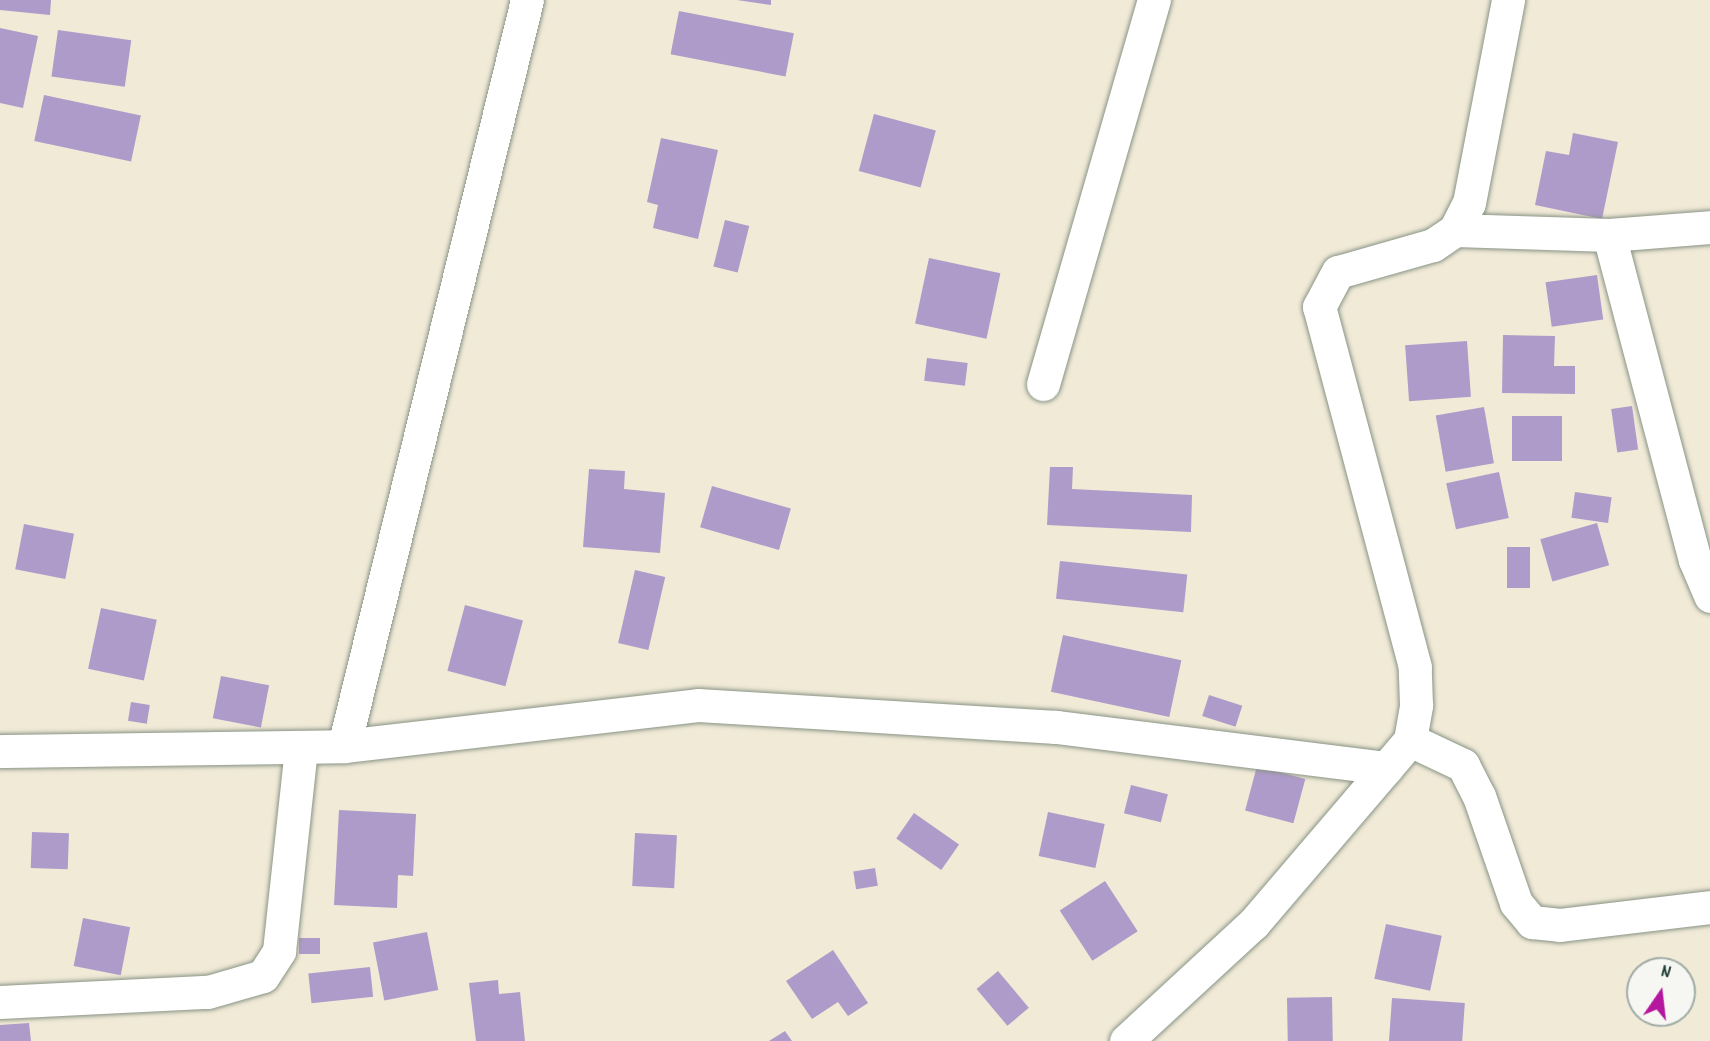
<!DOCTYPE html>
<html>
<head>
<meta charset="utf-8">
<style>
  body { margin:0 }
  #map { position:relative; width:1710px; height:1041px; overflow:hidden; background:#f1ead7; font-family:Dekko,sans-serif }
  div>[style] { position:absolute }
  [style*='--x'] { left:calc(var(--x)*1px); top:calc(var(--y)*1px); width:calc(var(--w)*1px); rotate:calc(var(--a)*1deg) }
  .building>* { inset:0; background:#af9bc9; transform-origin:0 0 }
  .roads { filter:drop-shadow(0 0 2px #889486) drop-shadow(0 0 2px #889486) }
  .minor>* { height:33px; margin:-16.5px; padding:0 16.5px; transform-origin:16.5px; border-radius:16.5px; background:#fff }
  span { translate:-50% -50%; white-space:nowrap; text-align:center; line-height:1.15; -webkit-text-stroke:5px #f6f6f2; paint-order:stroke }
  .north { position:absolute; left:1626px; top:957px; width:70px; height:70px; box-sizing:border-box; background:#f6f6f2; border:2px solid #a0aca6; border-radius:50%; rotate:14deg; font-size:19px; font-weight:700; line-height:28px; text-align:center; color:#1f3d34 }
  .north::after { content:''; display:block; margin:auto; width:24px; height:32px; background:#b5179e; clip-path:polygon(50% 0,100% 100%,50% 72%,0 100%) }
</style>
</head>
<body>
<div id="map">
  <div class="building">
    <i style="clip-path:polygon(0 0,51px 0,50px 15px,0 10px)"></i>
    <i style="clip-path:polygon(737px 0,771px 0,771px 5px)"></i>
    <i style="left:679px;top:11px;width:117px;height:44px;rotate:11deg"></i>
    <i style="clip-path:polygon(0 28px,38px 36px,23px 108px,0 103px)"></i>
    <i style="left:58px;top:30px;width:74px;height:47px;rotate:8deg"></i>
    <i style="left:44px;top:95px;width:99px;height:47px;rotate:12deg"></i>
    <i style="left:874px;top:114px;width:64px;height:59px;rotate:15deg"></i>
    <i style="clip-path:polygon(1573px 133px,1618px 142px,1602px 219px,1535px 205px,1546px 151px,1569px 155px)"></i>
    <i style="clip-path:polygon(661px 138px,718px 150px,698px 239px,653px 228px,658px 205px,647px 202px)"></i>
    <i style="left:725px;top:220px;width:25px;height:48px;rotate:14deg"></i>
    <i style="left:929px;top:258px;width:73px;height:67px;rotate:12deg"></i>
    <i style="left:1597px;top:275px;width:45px;height:52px;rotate:82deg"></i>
    <i style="clip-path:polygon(1503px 335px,1555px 336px,1554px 366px,1575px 366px,1575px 394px,1502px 393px)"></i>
    <i style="left:1467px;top:341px;width:56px;height:62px;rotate:86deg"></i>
    <i style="left:927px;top:358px;width:41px;height:23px;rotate:7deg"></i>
    <i style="left:1632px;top:406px;width:44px;height:21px;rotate:82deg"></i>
    <i style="left:1484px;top:407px;width:57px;height:49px;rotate:80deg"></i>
    <i style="left:1512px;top:416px;width:50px;height:45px"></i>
    <i style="clip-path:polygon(1050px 467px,1073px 467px,1072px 489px,1192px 495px,1191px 532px,1047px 525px)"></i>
    <i style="clip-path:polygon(589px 469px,625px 471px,624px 489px,665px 493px,660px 553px,583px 547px)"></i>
    <i style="left:1499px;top:472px;width:47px;height:54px;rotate:78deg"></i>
    <i style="left:712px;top:486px;width:82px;height:43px;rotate:16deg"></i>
    <i style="left:1575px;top:492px;width:37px;height:26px;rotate:8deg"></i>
    <i style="left:1597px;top:523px;width:44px;height:59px;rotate:74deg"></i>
    <i style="left:24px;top:524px;width:51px;height:46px;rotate:11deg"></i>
    <i style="left:1507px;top:547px;width:23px;height:41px"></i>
    <i style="left:1060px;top:561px;width:128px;height:38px;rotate:6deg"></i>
    <i style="left:635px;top:570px;width:31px;height:75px;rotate:13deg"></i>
    <i style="left:465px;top:605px;width:60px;height:68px;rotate:15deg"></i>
    <i style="left:101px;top:608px;width:57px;height:62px;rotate:12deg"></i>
    <i style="left:1063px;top:635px;width:121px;height:58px;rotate:12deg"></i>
    <i style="left:221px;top:676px;width:49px;height:43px;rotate:11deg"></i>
    <i style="left:1209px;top:695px;width:35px;height:22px;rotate:18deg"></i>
    <i style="left:131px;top:702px;width:19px;height:19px;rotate:9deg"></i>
    <i style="left:1257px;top:766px;width:50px;height:46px;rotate:15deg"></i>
    <i style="left:1131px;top:785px;width:38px;height:29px;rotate:14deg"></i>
    <i style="clip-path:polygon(339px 810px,416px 814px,413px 876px,398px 875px,397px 908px,334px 905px)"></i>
    <i style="left:1048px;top:812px;width:58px;height:45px;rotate:12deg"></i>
    <i style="left:914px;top:813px;width:55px;height:31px;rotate:35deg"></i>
    <i style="left:32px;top:832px;width:37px;height:36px;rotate:2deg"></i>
    <i style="left:635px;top:833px;width:42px;height:53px;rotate:3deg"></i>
    <i style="left:875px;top:868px;width:18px;height:22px;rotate:81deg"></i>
    <i style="left:1105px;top:881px;width:60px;height:54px;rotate:57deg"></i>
    <i style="left:83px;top:918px;width:48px;height:49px;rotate:11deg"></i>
    <i style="left:1386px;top:924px;width:57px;height:56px;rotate:12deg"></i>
    <i style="left:427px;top:932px;width:59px;height:55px;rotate:79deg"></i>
    <i style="left:299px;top:938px;width:21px;height:16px"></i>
    <i style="clip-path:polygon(833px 950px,868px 1003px,848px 1016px,838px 1002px,812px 1019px,786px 981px)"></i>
    <i style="left:370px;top:967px;width:30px;height:62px;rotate:84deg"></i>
    <i style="left:998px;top:971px;width:48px;height:28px;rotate:50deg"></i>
    <i style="clip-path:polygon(498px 980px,499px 994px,520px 992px,525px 1041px,476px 1041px,469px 983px)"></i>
    <i style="left:1332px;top:997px;width:44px;height:45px;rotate:89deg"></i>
    <i style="left:1392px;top:998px;width:73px;height:43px;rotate:4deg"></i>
    <i style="clip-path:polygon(29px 1023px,31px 1041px,0 1041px,0 1025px)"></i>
    <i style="clip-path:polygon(785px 1031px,792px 1041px,769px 1041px)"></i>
  </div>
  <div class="roads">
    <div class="minor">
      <i style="--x:1455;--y:230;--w:154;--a:1.9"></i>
      <i style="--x:1609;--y:235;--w:101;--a:-4.5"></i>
      <i style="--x:1609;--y:235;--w:336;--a:75.2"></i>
      <i style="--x:1695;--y:560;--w:39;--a:67"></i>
      <i style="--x:1043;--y:384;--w:400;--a:-73.9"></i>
      <i style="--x:1410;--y:740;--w:59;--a:25.3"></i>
      <i style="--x:1463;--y:765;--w:35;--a:63"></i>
      <i style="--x:1479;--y:796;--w:113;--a:70.9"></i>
      <i style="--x:1516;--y:903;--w:25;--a:50"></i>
      <i style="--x:1532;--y:922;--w:28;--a:6"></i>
      <i style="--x:1560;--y:925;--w:151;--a:-6.8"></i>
      <i style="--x:344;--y:746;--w:768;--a:-76.22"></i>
      <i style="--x:0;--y:751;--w:344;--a:-0.8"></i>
      <i style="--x:344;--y:746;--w:356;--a:-6.6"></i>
      <i style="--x:698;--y:705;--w:359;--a:3.5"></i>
      <i style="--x:1056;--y:727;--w:333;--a:7.1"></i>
      <i style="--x:0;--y:1002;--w:208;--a:-2.8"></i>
      <i style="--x:208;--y:992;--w:57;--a:-16.2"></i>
      <i style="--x:263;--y:976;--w:30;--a:-57"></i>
      <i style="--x:279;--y:951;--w:205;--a:-83.8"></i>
      <i style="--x:1126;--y:1041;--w:173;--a:-42.7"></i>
      <i style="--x:1253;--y:924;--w:242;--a:-49.5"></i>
      <i style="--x:1410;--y:740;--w:36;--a:-80"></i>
      <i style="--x:1416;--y:705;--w:38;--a:-92"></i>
      <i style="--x:1415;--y:667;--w:373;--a:-104.9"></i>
      <i style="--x:1319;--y:307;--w:40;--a:-62"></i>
      <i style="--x:1338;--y:272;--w:99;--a:-15.9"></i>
      <i style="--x:1433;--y:245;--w:27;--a:-34"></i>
      <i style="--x:1455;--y:230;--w:30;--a:-63"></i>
      <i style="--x:1469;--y:203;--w:207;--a:-79.1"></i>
    </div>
  </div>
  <div class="north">N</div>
</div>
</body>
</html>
